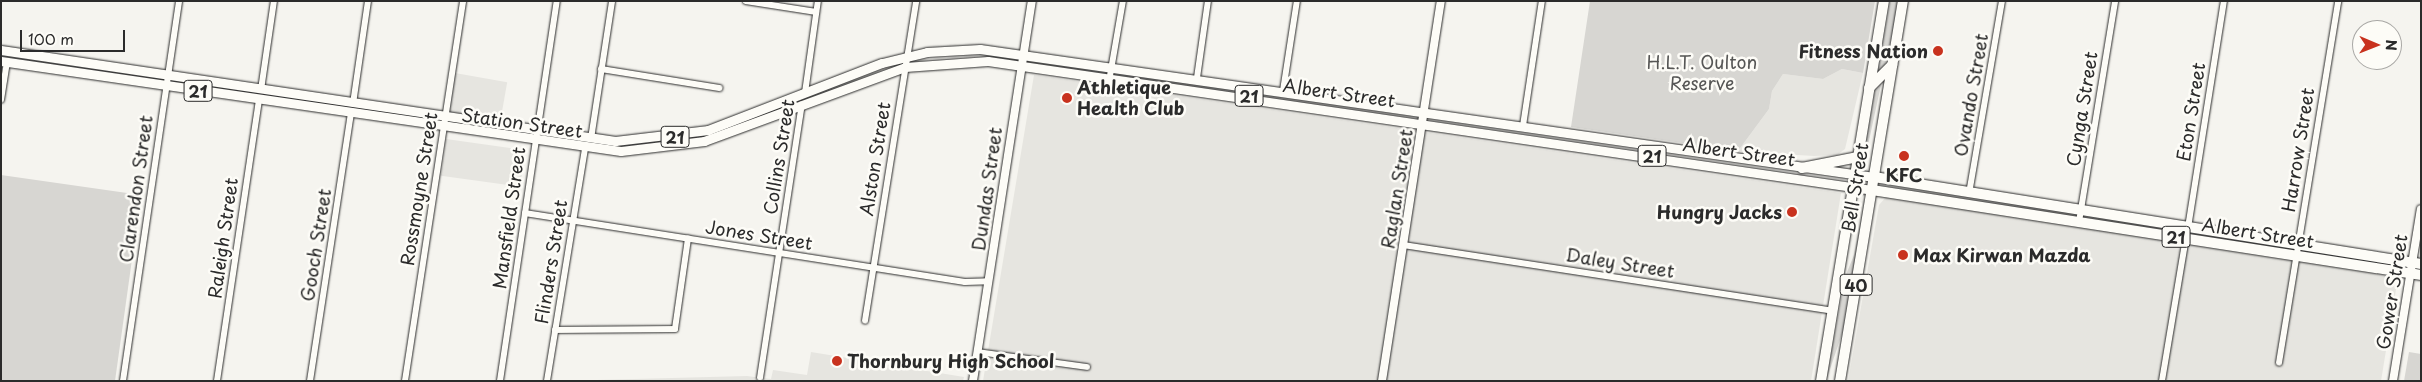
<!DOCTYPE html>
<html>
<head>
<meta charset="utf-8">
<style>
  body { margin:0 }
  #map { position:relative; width:2422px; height:382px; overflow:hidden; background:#f5f4ef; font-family:"Playpen Sans",sans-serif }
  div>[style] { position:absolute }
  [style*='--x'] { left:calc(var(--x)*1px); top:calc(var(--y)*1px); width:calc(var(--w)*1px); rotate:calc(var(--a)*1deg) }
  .built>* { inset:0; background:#e6e5e0; transform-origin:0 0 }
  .green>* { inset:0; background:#d7d6d2 }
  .roads { filter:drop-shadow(0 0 1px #2b2b2b) drop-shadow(0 0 1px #2b2b2b) }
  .street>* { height:5.5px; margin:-2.75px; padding:0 2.75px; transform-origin:2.75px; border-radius:2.75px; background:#fdfcf7 }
  .secondary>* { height:8px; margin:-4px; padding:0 4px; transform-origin:4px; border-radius:4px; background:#fdfcf7 }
  .primary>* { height:9px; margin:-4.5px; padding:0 4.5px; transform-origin:4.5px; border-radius:4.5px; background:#fdfcf7 }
  .highway>* { height:10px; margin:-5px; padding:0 5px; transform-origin:5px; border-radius:5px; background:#fdfcf7 }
  .dots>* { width:14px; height:14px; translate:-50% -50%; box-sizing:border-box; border:2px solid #fdfcf7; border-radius:50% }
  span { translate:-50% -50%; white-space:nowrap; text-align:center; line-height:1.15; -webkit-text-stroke:5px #fdfcf7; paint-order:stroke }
  .shield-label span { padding:1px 4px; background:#fdfcf7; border:1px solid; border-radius:4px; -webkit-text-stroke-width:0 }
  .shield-label { font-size:16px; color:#2b2b2b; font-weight:700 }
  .poi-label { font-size:18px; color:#2b2b2b; font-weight:700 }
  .right { translate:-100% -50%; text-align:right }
  .left { translate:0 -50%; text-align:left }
  .park-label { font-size:18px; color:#565655 }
  .street-label { font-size:18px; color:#2b2b2b }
  .frame { position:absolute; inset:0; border:2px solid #2b2b2b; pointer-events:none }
  .north { position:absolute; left:2352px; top:20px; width:50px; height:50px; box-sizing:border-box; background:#fdfcf7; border:1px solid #a9a8a5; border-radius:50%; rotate:91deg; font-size:14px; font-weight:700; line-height:20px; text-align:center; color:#2b2b2b }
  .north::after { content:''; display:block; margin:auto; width:18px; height:22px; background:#c8321e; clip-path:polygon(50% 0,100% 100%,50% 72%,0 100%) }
  .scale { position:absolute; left:20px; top:30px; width:105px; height:22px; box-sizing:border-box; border:2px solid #2b2b2b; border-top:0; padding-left:6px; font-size:15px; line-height:18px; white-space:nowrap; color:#2b2b2b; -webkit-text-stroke:4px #fdfcf7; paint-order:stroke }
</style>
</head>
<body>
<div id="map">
  <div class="built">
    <i style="clip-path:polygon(1842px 69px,1863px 73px,1845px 149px,1837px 155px,1814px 156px,1738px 151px,1769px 109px,1772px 91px,1783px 74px,1823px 79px)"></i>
    <i style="left:455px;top:73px;width:53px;height:42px;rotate:10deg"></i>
    <i style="clip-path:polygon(1034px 75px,1841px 193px,1811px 381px,983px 381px)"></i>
    <i style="left:446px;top:139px;width:80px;height:37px;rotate:8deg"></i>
    <i style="clip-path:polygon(1886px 197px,2398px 277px,2381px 381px,1848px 381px,1879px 205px)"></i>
    <i style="clip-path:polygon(811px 352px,964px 377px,963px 381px,559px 381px,747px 376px,771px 379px,773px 370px,807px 375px)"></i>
  </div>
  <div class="green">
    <i style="clip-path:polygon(1590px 1px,1875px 1px,1863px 73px,1842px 69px,1823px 79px,1783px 74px,1772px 91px,1769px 109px,1738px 151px,1571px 127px)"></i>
    <i style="clip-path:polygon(1890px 1px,1899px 1px,1864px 164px,1863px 161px)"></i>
    <i style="clip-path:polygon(1px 175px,141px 195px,115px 381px,1px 381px)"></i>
    <i style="clip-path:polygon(1865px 198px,1845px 325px,1826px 381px,1845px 277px,1854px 255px)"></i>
    <i style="clip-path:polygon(2409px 352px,2421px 354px,2421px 381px,2404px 381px)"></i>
  </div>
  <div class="roads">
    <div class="street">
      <i style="--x:746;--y:1;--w:71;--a:8.9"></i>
      <i style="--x:601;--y:69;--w:120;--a:9.1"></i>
      <i style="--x:1110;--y:76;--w:76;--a:-80.2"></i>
      <i style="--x:1197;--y:78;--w:78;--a:-81.9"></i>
      <i style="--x:261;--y:90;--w:90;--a:-81.7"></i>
      <i style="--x:1283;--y:91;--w:91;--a:-81.2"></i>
      <i style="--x:805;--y:93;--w:93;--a:-82"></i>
      <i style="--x:1;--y:100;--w:38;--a:-81"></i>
      <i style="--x:353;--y:104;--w:104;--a:-81.7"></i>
      <i style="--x:1523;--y:126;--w:126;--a:-81.4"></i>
      <i style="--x:591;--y:139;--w:140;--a:-81.3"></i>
      <i style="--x:1969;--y:194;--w:196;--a:-80.3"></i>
      <i style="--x:525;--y:213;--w:445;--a:8.9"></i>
      <i style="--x:965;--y:282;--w:24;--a:-2"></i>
      <i style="--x:2079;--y:222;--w:224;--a:-80.7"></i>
      <i style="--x:2188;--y:228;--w:230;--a:-81"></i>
      <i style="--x:1403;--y:245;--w:435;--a:8.7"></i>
      <i style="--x:865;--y:321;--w:324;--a:-80.9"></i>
      <i style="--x:555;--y:330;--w:120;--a:-0.5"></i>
      <i style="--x:675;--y:329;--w:91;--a:-81.8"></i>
      <i style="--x:978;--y:352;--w:110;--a:7.8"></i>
      <i style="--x:2279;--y:363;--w:367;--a:-80.7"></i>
      <i style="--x:760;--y:378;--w:276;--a:-81.3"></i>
      <i style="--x:123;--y:381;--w:384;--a:-81.6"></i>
      <i style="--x:217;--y:381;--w:284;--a:-81.5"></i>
      <i style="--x:310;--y:381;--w:270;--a:-81.3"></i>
      <i style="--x:405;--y:381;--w:384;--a:-81.3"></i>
      <i style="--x:500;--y:381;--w:384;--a:-81.5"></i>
      <i style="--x:547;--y:381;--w:235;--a:-80.7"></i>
      <i style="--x:2162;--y:381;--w:145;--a:-80.5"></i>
    </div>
    <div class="secondary">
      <i style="--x:973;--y:381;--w:385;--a:-81.2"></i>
      <i style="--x:1382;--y:381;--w:385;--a:-81.2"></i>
      <i style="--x:2393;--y:381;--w:174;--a:-80.8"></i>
    </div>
    <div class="primary">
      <i style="--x:1;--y:50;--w:621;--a:8.43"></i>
      <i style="--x:615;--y:141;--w:94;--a:-6.7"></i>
      <i style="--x:708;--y:130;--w:186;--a:-21.1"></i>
      <i style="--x:882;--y:63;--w:46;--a:-13.7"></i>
      <i style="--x:927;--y:52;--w:53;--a:-3.2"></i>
      <i style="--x:980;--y:49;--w:903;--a:8.15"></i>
      <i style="--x:1;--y:61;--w:626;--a:8.26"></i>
      <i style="--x:621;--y:151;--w:84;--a:-6.9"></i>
      <i style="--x:704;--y:141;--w:214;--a:-20.2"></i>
      <i style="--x:905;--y:67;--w:83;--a:-4.1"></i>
      <i style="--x:988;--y:61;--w:893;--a:8.3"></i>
    </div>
    <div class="highway">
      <i style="--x:1869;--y:88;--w:33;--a:-45"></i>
      <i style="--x:1802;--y:168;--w:57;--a:-11.1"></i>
      <i style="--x:1874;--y:177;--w:554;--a:9.04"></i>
      <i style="--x:1872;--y:190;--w:556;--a:8.8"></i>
      <i style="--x:1821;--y:381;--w:385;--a:-80.6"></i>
      <i style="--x:1840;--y:381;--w:385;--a:-80.6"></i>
    </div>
  </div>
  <div class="dots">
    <i style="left:1938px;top:51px;background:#c8321e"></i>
    <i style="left:1067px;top:98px;background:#c8321e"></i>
    <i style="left:1904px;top:156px;background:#c8321e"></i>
    <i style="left:1792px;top:212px;background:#c8321e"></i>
    <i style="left:1903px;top:255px;background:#c8321e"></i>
    <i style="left:837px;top:361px;background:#c8321e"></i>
  </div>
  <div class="shield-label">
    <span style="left:198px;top:91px">21</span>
    <span style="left:1249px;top:96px">21</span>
    <span style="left:675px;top:137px">21</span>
    <span style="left:1652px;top:156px">21</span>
    <span style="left:2176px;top:237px">21</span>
    <span style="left:1856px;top:285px">40</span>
  </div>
  <div class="poi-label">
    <span class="right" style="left:1928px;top:51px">Fitness Nation</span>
    <span class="left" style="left:1077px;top:98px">Athletique<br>Health Club</span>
    <span style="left:1904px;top:175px">KFC</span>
    <span class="right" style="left:1782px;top:212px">Hungry Jacks</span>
    <span class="left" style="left:1913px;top:255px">Max Kirwan Mazda</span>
    <span class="left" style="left:847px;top:361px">Thornbury High School</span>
  </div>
  <div class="park-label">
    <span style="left:1702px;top:73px">H.L.T. Oulton<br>Reserve</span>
  </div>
  <div class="street-label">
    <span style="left:1339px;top:93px;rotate:8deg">Albert Street</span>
    <span style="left:1971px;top:95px;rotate:-80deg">Ovando Street</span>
    <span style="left:2082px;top:109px;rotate:-81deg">Cynga Street</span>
    <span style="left:2191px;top:112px;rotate:-81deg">Eton Street</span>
    <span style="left:522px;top:123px;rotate:8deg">Station Street</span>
    <span style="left:2298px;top:150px;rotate:-81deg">Harrow Street</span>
    <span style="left:1739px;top:152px;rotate:8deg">Albert Street</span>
    <span style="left:779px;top:157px;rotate:-81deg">Collins Street</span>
    <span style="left:875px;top:159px;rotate:-81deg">Alston Street</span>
    <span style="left:1855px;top:188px;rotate:-81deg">Bell Street</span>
    <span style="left:136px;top:189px;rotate:-82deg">Clarendon Street</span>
    <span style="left:419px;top:189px;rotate:-81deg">Rossmoyne Street</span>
    <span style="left:987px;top:189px;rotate:-82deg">Dundas Street</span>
    <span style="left:1397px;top:189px;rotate:-81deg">Raglan Street</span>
    <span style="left:509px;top:218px;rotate:-82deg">Mansfield Street</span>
    <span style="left:2258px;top:233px;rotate:9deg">Albert Street</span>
    <span style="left:759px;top:235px;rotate:9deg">Jones Street</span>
    <span style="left:223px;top:238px;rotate:-82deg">Raleigh Street</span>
    <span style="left:316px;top:245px;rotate:-81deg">Gooch Street</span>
    <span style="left:551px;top:262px;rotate:-81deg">Flinders Street</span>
    <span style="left:1620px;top:263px;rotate:9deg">Daley Street</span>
    <span style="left:2392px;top:292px;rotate:-81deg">Gower Street</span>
  </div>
  <div class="frame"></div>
  <div class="north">N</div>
  <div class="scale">100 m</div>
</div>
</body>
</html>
